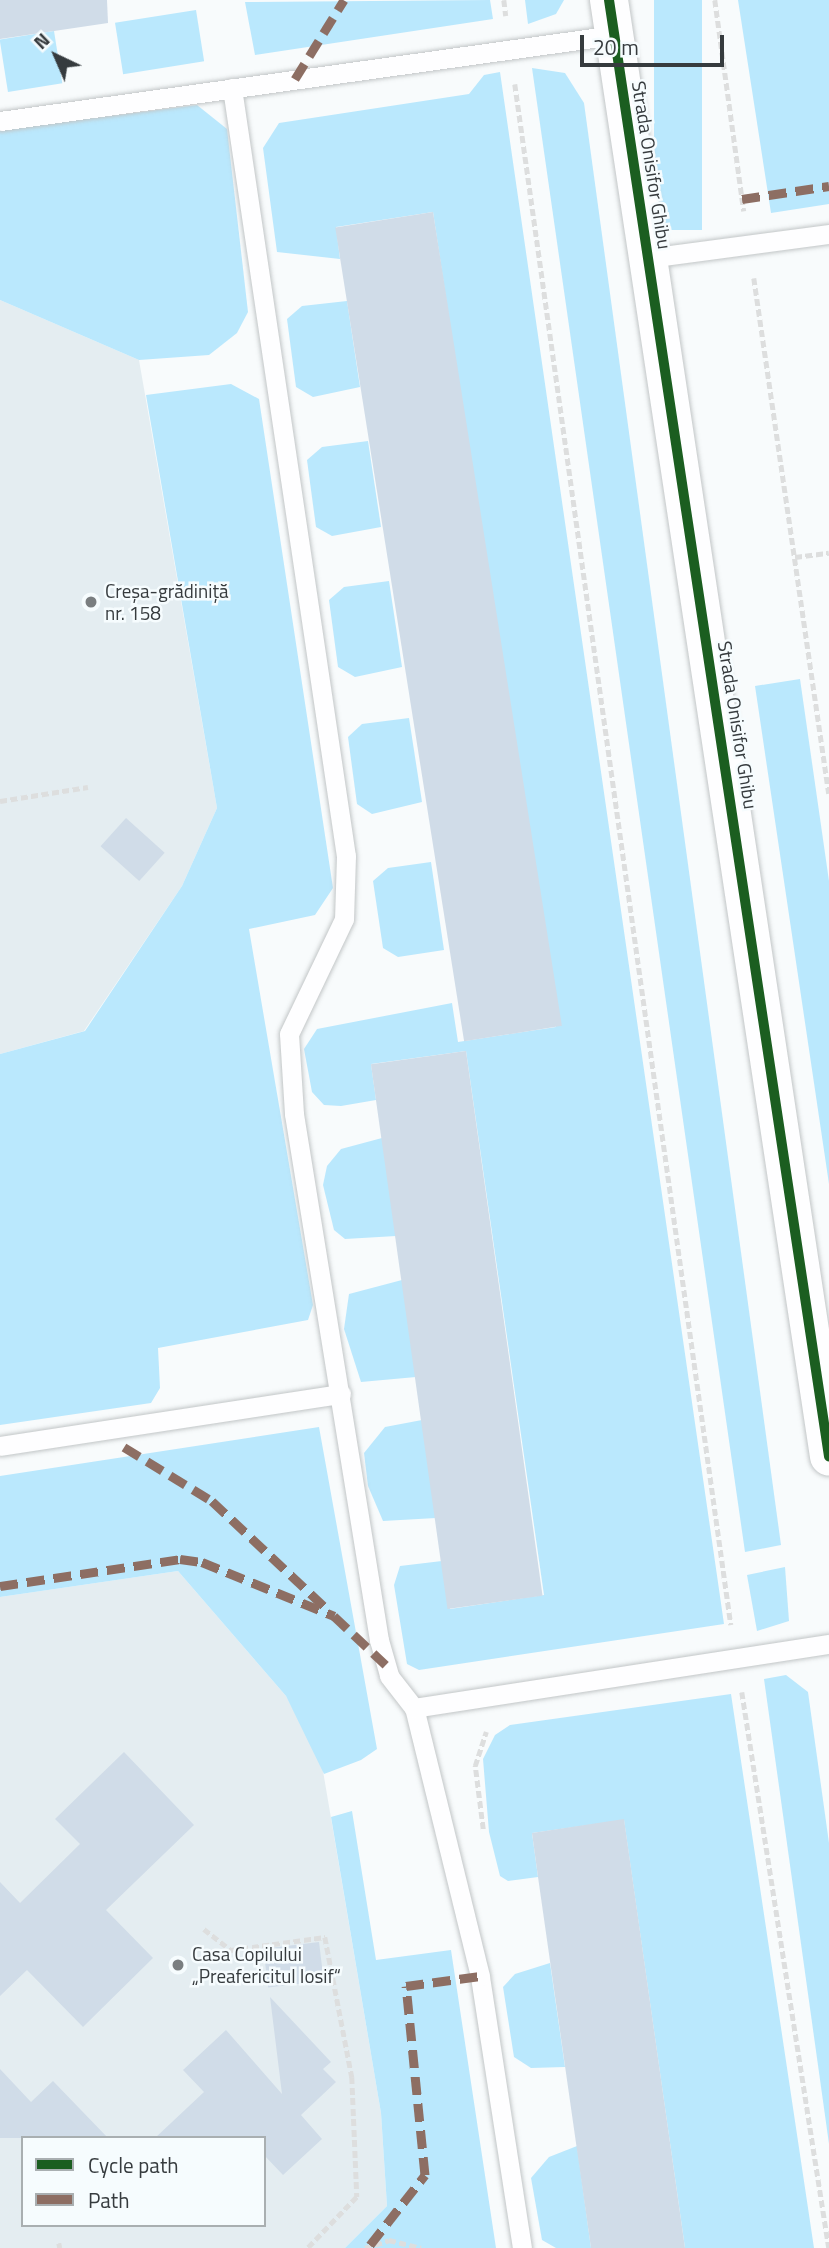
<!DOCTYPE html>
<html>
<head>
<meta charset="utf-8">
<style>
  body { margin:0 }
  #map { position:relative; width:829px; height:2248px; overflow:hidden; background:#f8fbfc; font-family:"Titillium Web",sans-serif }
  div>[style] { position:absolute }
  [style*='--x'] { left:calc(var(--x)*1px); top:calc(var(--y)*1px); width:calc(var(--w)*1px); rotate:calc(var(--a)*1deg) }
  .built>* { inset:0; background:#e4edf1 }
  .green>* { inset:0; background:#bae8fd; transform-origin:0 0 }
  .building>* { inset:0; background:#d0dce8; transform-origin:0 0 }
  .path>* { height:4.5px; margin-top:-2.25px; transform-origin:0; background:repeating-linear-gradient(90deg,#dddede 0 7px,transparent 0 10.5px) }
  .roads { filter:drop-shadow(0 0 2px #c2c6c7) drop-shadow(0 0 2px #c2c6c7) }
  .lane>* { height:19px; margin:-9.5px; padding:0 9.5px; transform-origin:9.5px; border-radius:9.5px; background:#fefeff }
  .secondary>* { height:38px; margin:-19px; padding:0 19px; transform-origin:19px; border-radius:19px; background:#fefeff }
  .quiet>* { height:9px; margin-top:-4.5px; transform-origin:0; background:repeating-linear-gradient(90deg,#8d6e63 0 18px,transparent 0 27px) }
  .cycleway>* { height:10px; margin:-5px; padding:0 5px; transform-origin:5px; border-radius:5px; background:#1b5e20 }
  .dots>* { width:19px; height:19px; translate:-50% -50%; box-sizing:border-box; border:4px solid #f6fcfe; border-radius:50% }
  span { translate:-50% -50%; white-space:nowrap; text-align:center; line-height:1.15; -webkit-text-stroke:5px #f6fcfe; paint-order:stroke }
  .street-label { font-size:19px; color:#363b3e }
  .poi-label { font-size:19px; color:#363b3e }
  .left { translate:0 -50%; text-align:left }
  .legend { position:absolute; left:21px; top:2136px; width:245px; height:91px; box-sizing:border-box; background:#f6fcfe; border:2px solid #a9afb1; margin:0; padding:9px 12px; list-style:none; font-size:21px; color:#363b3e }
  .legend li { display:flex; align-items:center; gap:14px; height:35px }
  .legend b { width:35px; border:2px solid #a9afb1 }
  .north { position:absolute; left:21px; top:21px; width:70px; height:70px; -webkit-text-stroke:5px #f6fcfe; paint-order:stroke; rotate:316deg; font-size:19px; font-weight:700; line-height:28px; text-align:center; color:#363b3e }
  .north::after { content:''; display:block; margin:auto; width:24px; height:32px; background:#363b3e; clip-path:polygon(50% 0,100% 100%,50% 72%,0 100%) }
  .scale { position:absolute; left:580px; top:35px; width:144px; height:32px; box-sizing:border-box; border:4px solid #363b3e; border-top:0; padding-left:9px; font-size:21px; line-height:24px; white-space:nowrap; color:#363b3e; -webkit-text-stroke:5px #f6fcfe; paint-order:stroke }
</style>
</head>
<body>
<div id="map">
  <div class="built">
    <i style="clip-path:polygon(0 300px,139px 360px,217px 808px,182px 886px,84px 1031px,0 1054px)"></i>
    <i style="clip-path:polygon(evenodd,178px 1571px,286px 1696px,322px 1765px,381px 2113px,387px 2206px,345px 2248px,0 2248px,0 1597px,178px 1571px,23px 2138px,264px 2138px,264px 2225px,23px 2225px,23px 2138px)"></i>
  </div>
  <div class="green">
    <i style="clip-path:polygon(490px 0,493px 19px,255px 55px,245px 2px)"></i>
    <i style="clip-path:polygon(525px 0,564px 0,556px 14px,528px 24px)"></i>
    <i style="left:654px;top:0;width:48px;height:230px"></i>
    <i style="clip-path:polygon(738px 0,829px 0,829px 204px,771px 213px)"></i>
    <i style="left:196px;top:10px;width:52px;height:82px;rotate:81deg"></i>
    <i style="left:54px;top:31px;width:53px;height:55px;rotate:81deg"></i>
    <i style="clip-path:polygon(532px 68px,565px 73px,584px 103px,781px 1545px,745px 1552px)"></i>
    <i style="clip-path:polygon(500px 72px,724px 1624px,419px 1670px,407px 1664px,394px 1585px,400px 1566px,442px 1561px,450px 1609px,544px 1595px,466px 1051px,371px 1064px,376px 1100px,341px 1106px,324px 1105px,312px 1092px,304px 1049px,317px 1029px,452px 1003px,458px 1042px,556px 1027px,433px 212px,336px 227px,340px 259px,277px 252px,263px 148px,279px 123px,469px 94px,484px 75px)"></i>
    <i style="clip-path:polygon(197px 105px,227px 129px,248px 312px,237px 333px,209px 355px,139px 360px,0 300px,0 130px)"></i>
    <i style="clip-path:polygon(347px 301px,360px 387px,313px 397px,296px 387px,287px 319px,302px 306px)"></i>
    <i style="clip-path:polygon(231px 384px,259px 399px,333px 888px,315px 915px,249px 929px,313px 1305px,308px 1320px,158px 1348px,160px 1388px,151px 1403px,0 1425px,0 1054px,85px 1031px,182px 886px,217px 808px,146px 395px)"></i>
    <i style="clip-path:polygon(368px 441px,381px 527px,332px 536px,316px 527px,307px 460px,322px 447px)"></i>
    <i style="clip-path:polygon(389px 581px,402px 667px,355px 677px,338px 667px,329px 600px,344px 587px)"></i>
    <i style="clip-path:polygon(800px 679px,829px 881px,829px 1184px,755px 686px)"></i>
    <i style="clip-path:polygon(409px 718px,422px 802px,372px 814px,357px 804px,348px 737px,362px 724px)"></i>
    <i style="clip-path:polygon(431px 862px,444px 950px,398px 957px,383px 948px,373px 881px,388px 868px)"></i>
    <i style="clip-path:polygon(382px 1138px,396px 1236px,345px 1239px,334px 1230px,323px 1185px,327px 1166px,341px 1149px)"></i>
    <i style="clip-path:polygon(402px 1280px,416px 1377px,361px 1382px,344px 1329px,349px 1294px)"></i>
    <i style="clip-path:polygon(422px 1420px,436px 1518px,383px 1521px,368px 1486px,364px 1453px,385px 1427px)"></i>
    <i style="clip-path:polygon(319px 1427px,377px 1749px,361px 1760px,324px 1774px,286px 1696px,178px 1571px,0 1597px,0 1476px)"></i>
    <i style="clip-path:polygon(785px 1567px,789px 1621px,757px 1631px,747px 1575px)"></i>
    <i style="clip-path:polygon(786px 1675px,808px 1692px,829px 1843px,829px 2144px,764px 1679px)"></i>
    <i style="clip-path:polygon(731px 1694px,814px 2248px,685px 2248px,624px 1820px,532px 1833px,538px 1877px,508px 1881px,500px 1876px,489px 1832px,483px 1759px,495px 1735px,510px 1725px)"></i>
    <i style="clip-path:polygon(352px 1811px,376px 1960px,451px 1950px,496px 2248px,345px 2248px,387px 2206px,381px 2113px,331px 1817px)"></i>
    <i style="clip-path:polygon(550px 1963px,565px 2067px,531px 2068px,514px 2057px,503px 1987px,515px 1974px)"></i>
    <i style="clip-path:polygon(577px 2146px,591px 2248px,556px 2248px,542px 2240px,531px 2178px,549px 2157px)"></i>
  </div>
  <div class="building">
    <i style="clip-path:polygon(0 0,107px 0,108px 23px,0 39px)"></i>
    <i style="left:433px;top:212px;width:824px;height:99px;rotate:81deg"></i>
    <i style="left:126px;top:818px;width:52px;height:38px;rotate:42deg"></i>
    <i style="left:466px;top:1051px;width:550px;height:96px;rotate:82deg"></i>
    <i style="clip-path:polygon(124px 1752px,194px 1825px,106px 1910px,153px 1958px,83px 2027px,27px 1970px,0 1996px,0 1882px,20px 1903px,80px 1844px,55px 1819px)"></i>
    <i style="clip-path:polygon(624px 1819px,685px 2248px,591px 2248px,538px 1877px,532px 1833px)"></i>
    <i style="left:319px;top:1942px;width:39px;height:56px;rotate:83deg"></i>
    <i style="clip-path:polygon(270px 1997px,331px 2062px,323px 2069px,336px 2082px,301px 2115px,322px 2139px,283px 2175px,264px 2155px,264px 2138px,155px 2138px,204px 2092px,183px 2070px,226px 2030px,282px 2094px)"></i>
    <i style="clip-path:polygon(0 2069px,31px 2102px,53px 2081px,108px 2138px,0 2138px)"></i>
  </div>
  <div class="path">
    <i style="--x:504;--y:0;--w:16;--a:83"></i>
    <i style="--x:715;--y:0;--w:213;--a:82.2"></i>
    <i style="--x:515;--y:84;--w:1556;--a:82.02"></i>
    <i style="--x:754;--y:278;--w:521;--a:81.73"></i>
    <i style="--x:795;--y:557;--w:34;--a:-7"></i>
    <i style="--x:0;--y:801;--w:89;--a:-9"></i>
    <i style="--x:742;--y:1692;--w:563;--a:81.11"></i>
    <i style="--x:483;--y:1829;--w:64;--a:-97.2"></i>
    <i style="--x:475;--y:1766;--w:36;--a:-72"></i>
    <i style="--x:204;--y:1929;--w:34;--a:38"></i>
    <i style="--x:231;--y:1950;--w:95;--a:-7.9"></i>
    <i style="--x:325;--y:1937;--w:143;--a:79.1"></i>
    <i style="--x:352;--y:2077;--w:120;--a:87.6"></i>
    <i style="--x:357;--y:2197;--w:71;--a:133.9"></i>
    <i style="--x:59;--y:2243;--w:5;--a:79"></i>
    <i style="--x:365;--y:2248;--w:25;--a:-18"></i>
    <i style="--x:389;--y:2240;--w:33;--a:14"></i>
  </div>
  <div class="roads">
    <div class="lane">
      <i style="--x:232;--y:88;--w:776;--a:81.56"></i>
      <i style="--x:346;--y:856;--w:63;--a:91.8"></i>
      <i style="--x:344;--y:919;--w:127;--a:115.6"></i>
      <i style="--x:289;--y:1034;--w:80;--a:86.4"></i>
      <i style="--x:294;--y:1114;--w:533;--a:80.82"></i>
      <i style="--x:379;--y:1640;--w:37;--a:74"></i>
      <i style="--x:389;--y:1676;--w:41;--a:52"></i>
      <i style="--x:0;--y:121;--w:620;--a:-7.97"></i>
      <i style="--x:648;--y:258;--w:183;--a:-7.6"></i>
      <i style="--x:0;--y:1446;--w:345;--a:-8.7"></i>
      <i style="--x:522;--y:2248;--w:275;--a:-98.8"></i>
      <i style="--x:480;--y:1976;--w:276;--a:-103.8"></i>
      <i style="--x:414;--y:1708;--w:420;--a:-8.8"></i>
    </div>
    <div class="secondary">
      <i style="--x:609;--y:0;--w:1473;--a:81.41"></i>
    </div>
  </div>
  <div class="quiet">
    <i style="--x:295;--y:79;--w:93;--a:-58.2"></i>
    <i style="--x:742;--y:199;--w:88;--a:-8.5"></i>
    <i style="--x:124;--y:1447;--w:103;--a:31.5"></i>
    <i style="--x:212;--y:1501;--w:161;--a:43.2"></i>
    <i style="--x:0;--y:1586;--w:182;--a:-8.5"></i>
    <i style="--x:180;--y:1559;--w:22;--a:8"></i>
    <i style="--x:202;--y:1562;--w:143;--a:22.2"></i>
    <i style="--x:334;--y:1616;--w:71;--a:43.3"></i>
    <i style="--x:370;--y:2245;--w:89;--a:-51.8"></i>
    <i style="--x:425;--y:2175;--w:190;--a:-95.7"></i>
    <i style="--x:406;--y:1986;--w:75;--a:-7.7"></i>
  </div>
  <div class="cycleway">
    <i style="--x:609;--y:0;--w:1473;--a:81.41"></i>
  </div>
  <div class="dots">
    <i style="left:91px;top:602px;background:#7a7e80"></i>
    <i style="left:178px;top:1965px;background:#7a7e80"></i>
  </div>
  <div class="street-label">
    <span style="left:652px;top:165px;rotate:81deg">Strada Onisifor Ghibu</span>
    <span style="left:738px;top:725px;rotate:81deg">Strada Onisifor Ghibu</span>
  </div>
  <div class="poi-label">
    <span class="left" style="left:105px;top:602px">Creșa-grădiniță<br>nr. 158</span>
    <span class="left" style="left:192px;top:1965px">Casa Copilului<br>„Preafericitul Iosif“</span>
  </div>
  <ul class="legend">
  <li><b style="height:9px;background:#1b5e20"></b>Cycle path</li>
  <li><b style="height:9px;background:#8d6e63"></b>Path</li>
  </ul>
  <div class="north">N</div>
  <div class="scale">20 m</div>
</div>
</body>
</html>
